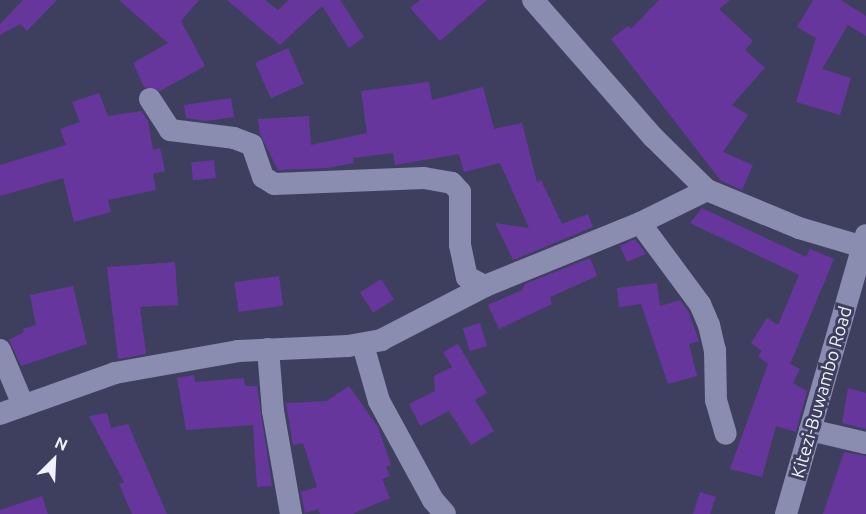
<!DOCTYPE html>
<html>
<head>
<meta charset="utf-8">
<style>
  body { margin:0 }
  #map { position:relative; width:866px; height:514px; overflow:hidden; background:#3e3f5f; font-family:Ubuntu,sans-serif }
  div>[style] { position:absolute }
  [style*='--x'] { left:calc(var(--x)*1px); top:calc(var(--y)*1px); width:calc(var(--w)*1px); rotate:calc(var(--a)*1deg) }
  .building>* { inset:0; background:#67369d; transform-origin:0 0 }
  .minor>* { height:22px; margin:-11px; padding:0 11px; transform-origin:11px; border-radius:11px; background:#8a8cb0 }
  span { translate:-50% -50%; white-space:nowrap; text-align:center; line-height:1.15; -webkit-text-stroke:6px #3e3f5f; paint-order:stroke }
  .street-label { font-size:18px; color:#f0f1fc }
  .north { position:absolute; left:24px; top:430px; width:60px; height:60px; -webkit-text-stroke:4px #3e3f5f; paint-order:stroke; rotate:24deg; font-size:16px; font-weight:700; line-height:24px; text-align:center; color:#f0f1fc }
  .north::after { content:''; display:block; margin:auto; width:21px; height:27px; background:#f0f1fc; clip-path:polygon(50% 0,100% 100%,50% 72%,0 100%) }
</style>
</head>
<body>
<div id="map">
  <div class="building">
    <i style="clip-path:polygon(23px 0,57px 0,27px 31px,20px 24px,0 35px,0 24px)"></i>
    <i style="clip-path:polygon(119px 0,199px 0,181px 21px,205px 66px,160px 91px,144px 87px,133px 63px,168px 43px)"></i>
    <i style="clip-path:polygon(227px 0,265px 0,278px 10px,289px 0,340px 0,364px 37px,349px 48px,322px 6px,280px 45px)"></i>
    <i style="clip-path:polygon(420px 0,487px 0,440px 41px,410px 8px)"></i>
    <i style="clip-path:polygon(659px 0,730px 0,719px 9px,753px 41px,745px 50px,765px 68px,732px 105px,748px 115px,723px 152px,753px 165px,742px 190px,721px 181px,611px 39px,628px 26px,631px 29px)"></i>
    <i style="clip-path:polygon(813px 0,841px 0,866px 16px,866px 36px,848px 25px,822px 69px,851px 78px,840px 115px,796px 102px,816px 38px,797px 27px)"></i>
    <i style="left:288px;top:48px;width:39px;height:36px;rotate:66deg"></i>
    <i style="clip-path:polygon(429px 82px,432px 100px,483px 87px,494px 129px,522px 123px,537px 182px,541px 180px,562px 224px,588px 214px,593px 227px,513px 260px,495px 223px,529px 228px,500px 163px,464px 172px,459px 154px,395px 165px,393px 153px,353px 158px,354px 163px,328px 168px,278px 170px,260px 134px,258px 119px,309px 116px,311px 145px,367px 133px,361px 91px)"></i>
    <i style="clip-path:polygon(99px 93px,108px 116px,142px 111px,148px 121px,153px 150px,160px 148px,165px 171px,153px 174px,156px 190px,108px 200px,111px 212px,74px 222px,63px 178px,0 196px,0 165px,66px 145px,60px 129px,80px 122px,72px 102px)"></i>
    <i style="clip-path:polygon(231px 98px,234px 117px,206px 121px,186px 118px,184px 105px)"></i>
    <i style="left:214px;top:160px;width:18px;height:23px;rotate:84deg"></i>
    <i style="clip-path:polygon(702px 208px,806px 257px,810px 249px,834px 259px,790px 364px,800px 369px,793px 383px,807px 391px,796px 432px,776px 426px,762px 477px,730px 469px,768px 364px,758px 356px,762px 351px,751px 343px,767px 318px,778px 325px,799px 275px,690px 223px)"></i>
    <i style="clip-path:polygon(635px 239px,646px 254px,627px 262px,620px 246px)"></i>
    <i style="clip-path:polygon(590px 258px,597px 276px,550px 297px,552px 304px,499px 329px,488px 305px,522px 290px,525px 284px)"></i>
    <i style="clip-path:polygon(175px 262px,178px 305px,140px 307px,146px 354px,118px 359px,107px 267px)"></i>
    <i style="left:279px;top:276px;width:30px;height:45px;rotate:82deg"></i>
    <i style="left:381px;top:279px;width:24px;height:25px;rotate:57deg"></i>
    <i style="clip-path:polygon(657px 283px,660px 306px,680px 300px,688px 311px,699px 341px,689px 344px,697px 376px,668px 384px,641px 304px,619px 307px,617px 288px)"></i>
    <i style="clip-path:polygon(73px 286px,87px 344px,21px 366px,9px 340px,24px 332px,23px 329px,36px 325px,30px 295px)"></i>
    <i style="left:480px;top:323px;width:24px;height:18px;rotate:73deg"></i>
    <i style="clip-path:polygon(458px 344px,487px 393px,475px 400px,494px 431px,471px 445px,449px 411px,420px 426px,409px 404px,435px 391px,434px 376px,452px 367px,443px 352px)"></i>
    <i style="clip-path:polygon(194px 375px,195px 382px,244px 378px,245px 386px,257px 386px,272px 486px,257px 487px,253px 425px,186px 430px,177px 378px)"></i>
    <i style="clip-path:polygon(349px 386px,378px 427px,391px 465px,386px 467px,390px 476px,382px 479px,390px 498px,352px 514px,320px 514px,318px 509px,305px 513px,301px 492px,317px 487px,303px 443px,293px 445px,286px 403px,327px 401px)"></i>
    <i style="clip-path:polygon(848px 388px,866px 393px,866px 429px,842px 423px)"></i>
    <i style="clip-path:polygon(107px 413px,111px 428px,128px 424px,167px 514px,132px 514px,119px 484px,124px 482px,89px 416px)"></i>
    <i style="clip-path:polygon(844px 452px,866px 456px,866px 514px,823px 514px)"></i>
    <i style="clip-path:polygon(700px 492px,716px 497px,710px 514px,693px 514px)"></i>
    <i style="clip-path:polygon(42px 496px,48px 514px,0 514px,0 510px)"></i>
  </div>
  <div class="minor">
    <i style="--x:533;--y:0;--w:182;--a:48.8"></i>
    <i style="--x:653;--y:137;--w:76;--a:44.5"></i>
    <i style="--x:707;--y:190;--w:100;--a:22.4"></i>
    <i style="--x:799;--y:228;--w:67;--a:16.5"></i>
    <i style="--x:150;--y:99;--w:37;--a:57"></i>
    <i style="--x:170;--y:130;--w:64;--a:7.1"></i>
    <i style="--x:234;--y:138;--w:19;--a:21"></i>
    <i style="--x:252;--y:145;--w:34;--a:71"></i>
    <i style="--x:263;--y:177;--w:13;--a:32"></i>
    <i style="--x:274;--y:184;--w:150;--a:-2.3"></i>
    <i style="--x:424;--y:178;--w:28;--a:10"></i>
    <i style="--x:452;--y:183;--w:12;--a:48"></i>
    <i style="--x:460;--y:192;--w:53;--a:90"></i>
    <i style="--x:460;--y:245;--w:33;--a:78"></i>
    <i style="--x:467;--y:277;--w:20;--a:27"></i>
    <i style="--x:640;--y:223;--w:101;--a:53.5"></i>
    <i style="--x:700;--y:304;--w:23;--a:67"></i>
    <i style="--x:709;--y:325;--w:26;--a:77"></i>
    <i style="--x:715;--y:350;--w:50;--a:88.9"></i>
    <i style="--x:716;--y:400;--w:35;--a:74"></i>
    <i style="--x:363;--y:345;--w:58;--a:74.1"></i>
    <i style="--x:379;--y:401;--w:113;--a:61.4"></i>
    <i style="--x:433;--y:500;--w:18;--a:49"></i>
    <i style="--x:268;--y:349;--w:62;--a:85.4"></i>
    <i style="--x:273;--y:411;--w:105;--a:80.1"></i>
    <i style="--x:0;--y:350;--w:60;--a:67.3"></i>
    <i style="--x:0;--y:414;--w:122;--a:-19.6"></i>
    <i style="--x:115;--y:373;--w:125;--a:-10.1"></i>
    <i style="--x:238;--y:351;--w:110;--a:-2.6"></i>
    <i style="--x:348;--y:346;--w:34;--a:-10"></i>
    <i style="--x:381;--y:340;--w:117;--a:-27.4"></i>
    <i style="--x:485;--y:286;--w:167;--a:-22.1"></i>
    <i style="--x:640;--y:223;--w:75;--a:-26.2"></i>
    <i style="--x:810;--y:430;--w:57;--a:13.1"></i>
    <i style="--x:786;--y:514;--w:290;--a:-74"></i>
  </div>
  <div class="street-label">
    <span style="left:821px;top:392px;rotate:-74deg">Kitezi-Buwambo Road</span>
  </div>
  <div class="north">N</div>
</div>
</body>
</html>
